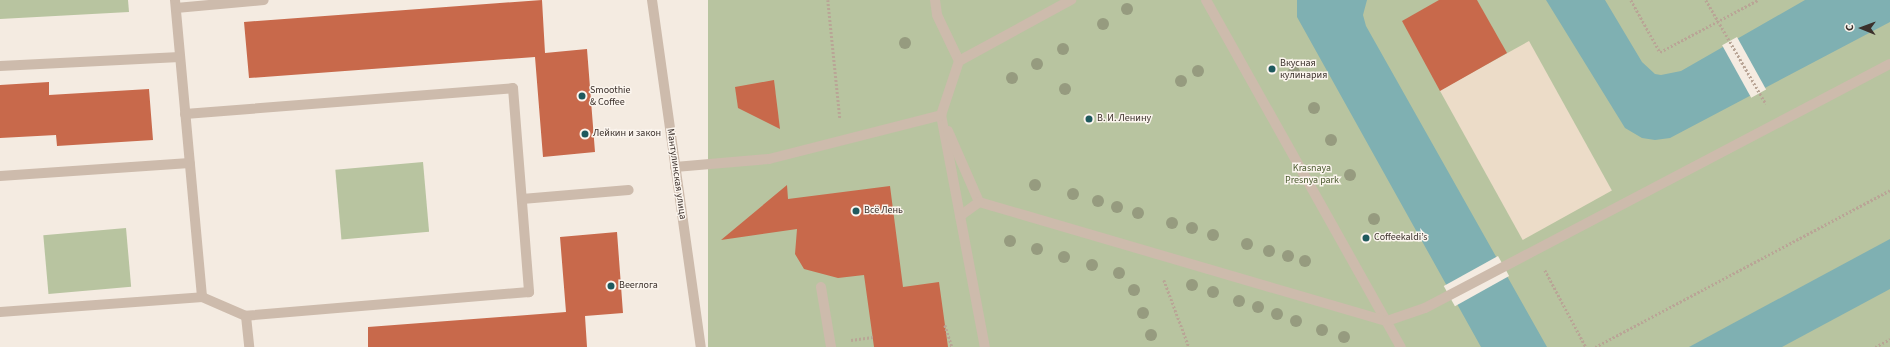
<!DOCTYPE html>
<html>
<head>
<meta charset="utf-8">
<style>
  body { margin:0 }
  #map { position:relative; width:1890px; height:347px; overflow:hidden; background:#f4ebe1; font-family:"Source Sans 3",sans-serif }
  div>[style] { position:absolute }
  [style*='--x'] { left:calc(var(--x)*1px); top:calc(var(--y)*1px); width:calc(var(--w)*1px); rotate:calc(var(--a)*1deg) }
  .green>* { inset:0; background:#b8c4a0; transform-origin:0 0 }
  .plaza>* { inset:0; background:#ecdcc8; transform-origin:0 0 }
  .water>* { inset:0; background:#7fb0b2 }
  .pier>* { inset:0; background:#f4ebe1; transform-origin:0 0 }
  .building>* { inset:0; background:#c8694b }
  .path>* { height:2.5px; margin-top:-1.25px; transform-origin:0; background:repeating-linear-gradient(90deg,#b9a596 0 2px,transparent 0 4px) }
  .minor>* { height:10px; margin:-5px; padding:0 5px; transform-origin:5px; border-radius:5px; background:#cdbbac }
  .trees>* { width:12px; height:12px; margin:-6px; border-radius:50%; background:#969b7f }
  .dots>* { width:11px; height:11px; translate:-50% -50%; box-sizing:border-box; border:2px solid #fbf5ee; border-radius:50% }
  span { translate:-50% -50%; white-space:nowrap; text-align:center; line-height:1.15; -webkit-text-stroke:3px #fbf5ee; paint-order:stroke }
  .poi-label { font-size:10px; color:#3b302b }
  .left { translate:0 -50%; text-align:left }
  .park-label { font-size:10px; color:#4a5a2e }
  .street-label { font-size:10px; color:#3b302b }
  .north { position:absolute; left:1842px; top:8px; width:40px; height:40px; -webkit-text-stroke:3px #fbf5ee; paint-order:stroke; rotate:271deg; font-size:11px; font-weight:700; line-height:16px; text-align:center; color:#3b302b }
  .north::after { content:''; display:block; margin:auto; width:14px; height:18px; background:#3b302b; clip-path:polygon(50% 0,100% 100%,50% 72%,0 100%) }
</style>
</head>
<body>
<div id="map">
  <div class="green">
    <i style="clip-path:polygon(0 0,128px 0,129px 12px,0 19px)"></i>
    <i style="left:708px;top:0;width:1182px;height:351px"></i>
    <i style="left:423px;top:162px;width:70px;height:88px;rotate:85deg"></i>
    <i style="left:126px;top:228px;width:59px;height:83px;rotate:85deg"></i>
  </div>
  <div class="plaza">
    <i style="left:1529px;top:41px;width:171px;height:102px;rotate:61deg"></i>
  </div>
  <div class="water">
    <i style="clip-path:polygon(1297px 0,1367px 0,1363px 15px,1366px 26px,1547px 347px,1481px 347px,1297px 17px)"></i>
    <i style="clip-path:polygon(1546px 0,1605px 0,1642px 62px,1655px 74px,1661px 75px,1681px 71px,1805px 0,1890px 0,1890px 22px,1670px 138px,1655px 140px,1642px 138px,1625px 128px)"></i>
    <i style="clip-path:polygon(1890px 239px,1890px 289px,1782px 347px,1689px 347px)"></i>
  </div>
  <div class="pier">
    <i style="left:1737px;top:37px;width:60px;height:17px;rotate:61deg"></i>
    <i style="left:1498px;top:256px;width:23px;height:62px;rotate:61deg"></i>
  </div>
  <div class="building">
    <i style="clip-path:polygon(542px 0,545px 53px,587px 49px,595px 152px,543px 157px,535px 57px,249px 78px,244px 22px)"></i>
    <i style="clip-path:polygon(1439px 0,1477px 0,1507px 53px,1440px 91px,1402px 21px)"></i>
    <i style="clip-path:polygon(774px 80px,780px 129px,738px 108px,735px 87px)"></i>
    <i style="clip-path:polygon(49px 82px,49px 95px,149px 89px,153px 140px,57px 146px,56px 135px,0 138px,0 85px)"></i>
    <i style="clip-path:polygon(787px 185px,788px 199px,890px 186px,903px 287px,939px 282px,948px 347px,874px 347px,864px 275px,838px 278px,804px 269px,795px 254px,797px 229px,721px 240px)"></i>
    <i style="clip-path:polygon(617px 232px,623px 313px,585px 316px,587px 347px,368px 347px,368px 327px,566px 312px,560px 237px)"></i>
  </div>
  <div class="path">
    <i style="--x:828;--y:0;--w:119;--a:84.2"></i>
    <i style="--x:1631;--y:0;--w:60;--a:60.9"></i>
    <i style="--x:1660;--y:52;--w:111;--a:-28"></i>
    <i style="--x:1706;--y:0;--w:120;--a:60"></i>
    <i style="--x:1545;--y:270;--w:87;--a:62"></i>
    <i style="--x:1164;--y:280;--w:72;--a:69.5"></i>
    <i style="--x:945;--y:325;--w:23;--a:72"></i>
    <i style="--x:851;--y:340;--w:22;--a:-8"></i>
    <i style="--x:1595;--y:347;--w:334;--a:-28"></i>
    <i style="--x:1875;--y:347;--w:17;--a:-28"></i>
  </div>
  <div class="minor">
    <i style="--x:175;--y:0;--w:298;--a:84.8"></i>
    <i style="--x:652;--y:0;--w:350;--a:82"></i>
    <i style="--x:935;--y:0;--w:15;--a:82"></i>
    <i style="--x:937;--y:15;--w:51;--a:64.4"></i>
    <i style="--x:959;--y:61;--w:57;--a:108.4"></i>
    <i style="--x:941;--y:115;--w:236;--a:79.3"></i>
    <i style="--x:1206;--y:0;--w:398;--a:60.7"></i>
    <i style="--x:176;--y:8;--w:88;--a:-5.2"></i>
    <i style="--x:959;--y:61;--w:128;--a:-28.6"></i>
    <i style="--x:0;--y:66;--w:180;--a:-2.9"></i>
    <i style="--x:185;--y:114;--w:329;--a:-4.5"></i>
    <i style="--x:513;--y:88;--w:205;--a:85.5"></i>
    <i style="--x:529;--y:292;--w:284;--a:175.2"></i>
    <i style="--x:948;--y:131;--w:77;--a:66.4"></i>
    <i style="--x:675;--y:167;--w:94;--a:-4.9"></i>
    <i style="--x:769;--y:159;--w:178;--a:-14.3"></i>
    <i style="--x:0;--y:176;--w:190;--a:-3.9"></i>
    <i style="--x:522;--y:199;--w:107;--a:-4.8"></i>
    <i style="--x:979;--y:202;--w:425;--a:16.3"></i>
    <i style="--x:1387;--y:321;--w:40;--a:-18.9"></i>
    <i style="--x:1425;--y:308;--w:525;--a:-27.69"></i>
    <i style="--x:960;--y:216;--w:24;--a:-36"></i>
    <i style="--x:821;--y:287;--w:61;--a:80.5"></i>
    <i style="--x:0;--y:312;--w:203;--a:-4.2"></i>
    <i style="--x:202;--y:297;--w:48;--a:23.4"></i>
    <i style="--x:246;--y:316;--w:31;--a:84"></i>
  </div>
  <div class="trees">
    <i style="left:1127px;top:9px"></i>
    <i style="left:1103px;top:24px"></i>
    <i style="left:905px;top:43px"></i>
    <i style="left:1063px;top:49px"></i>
    <i style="left:1037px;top:64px"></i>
    <i style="left:1198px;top:71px"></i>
    <i style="left:1294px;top:72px"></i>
    <i style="left:1012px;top:78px"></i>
    <i style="left:1181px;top:81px"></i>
    <i style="left:1065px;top:89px"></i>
    <i style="left:1314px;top:108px"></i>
    <i style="left:1331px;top:140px"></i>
    <i style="left:1350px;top:175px"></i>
    <i style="left:1035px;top:185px"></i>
    <i style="left:1073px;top:194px"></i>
    <i style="left:1098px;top:201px"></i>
    <i style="left:1117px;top:207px"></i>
    <i style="left:1138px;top:213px"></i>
    <i style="left:1374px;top:219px"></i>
    <i style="left:1172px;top:223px"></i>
    <i style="left:1192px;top:228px"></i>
    <i style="left:1213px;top:235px"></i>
    <i style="left:1010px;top:241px"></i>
    <i style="left:1247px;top:244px"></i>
    <i style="left:1037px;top:249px"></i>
    <i style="left:1269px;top:251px"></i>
    <i style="left:1288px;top:256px"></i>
    <i style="left:1064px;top:257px"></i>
    <i style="left:1305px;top:261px"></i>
    <i style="left:1092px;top:265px"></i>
    <i style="left:1119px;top:273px"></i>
    <i style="left:1192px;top:285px"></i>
    <i style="left:1134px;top:290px"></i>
    <i style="left:1213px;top:292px"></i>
    <i style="left:1239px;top:301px"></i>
    <i style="left:1258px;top:307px"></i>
    <i style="left:1143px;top:313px"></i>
    <i style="left:1277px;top:314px"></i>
    <i style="left:1296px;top:321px"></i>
    <i style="left:1322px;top:330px"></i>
    <i style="left:1151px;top:335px"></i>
    <i style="left:1344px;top:337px"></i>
  </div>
  <div class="dots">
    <i style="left:1272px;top:69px;background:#1f5a5e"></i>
    <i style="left:582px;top:96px;background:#1f5a5e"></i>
    <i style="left:1089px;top:119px;background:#1f5a5e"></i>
    <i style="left:585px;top:134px;background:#1f5a5e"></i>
    <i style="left:856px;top:211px;background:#1f5a5e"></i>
    <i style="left:1366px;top:238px;background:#1f5a5e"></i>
    <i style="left:611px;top:286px;background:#1f5a5e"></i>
  </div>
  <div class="poi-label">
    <span class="left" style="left:1280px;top:69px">Вкусная<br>кулинария</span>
    <span class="left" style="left:590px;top:96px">Smoothie<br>&amp; Coffee</span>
    <span class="left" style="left:1097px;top:119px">В. И. Ленину</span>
    <span class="left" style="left:593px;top:134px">Лейкин и закон</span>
    <span class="left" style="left:864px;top:211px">Всё Лень</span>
    <span class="left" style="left:1374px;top:238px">Coffeekaldi’s</span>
    <span class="left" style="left:619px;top:286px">Beerлога</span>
  </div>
  <div class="park-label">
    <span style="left:1312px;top:174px">Krasnaya<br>Presnya park</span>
  </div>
  <div class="street-label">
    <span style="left:676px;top:174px;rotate:82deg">Мантулинская улица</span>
  </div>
  <div class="north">С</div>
</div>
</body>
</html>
